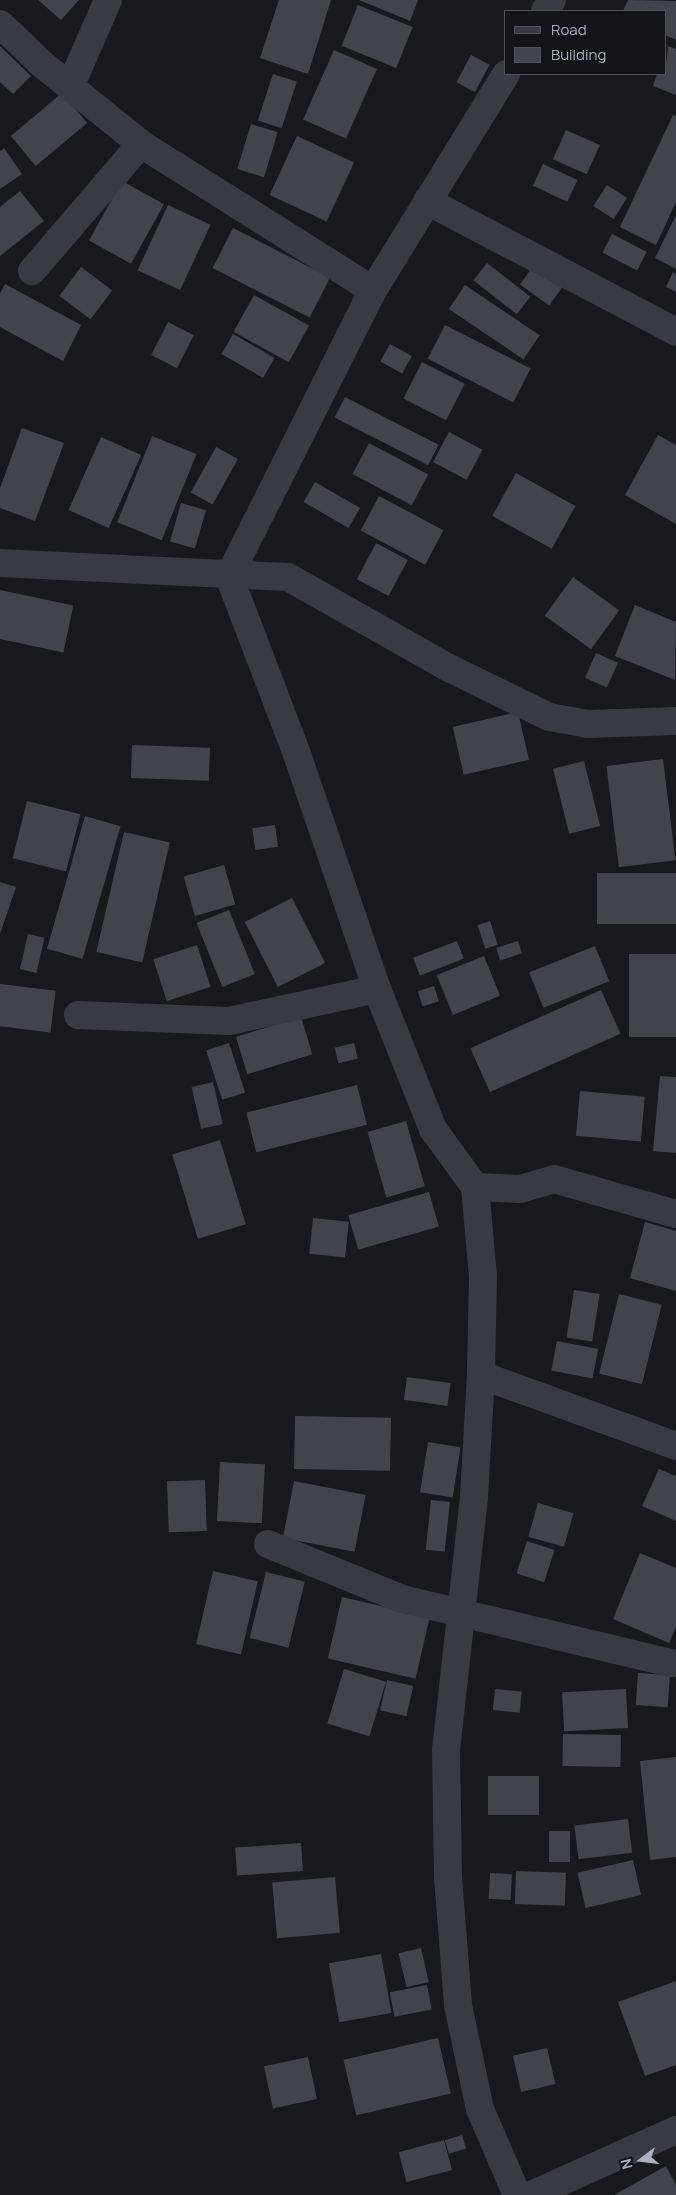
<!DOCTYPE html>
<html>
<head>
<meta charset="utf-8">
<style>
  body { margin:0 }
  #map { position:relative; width:676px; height:2195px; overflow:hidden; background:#19191c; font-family:Manrope,sans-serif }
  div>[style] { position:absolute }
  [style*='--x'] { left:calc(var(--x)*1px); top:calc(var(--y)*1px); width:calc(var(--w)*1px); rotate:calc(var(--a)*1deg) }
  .building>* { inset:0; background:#434449; transform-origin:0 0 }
  .street>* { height:28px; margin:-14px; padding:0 14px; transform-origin:14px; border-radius:14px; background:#3a3b41 }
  span { translate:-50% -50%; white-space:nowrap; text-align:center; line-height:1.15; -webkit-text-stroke:4.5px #141417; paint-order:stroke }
  .legend { position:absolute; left:504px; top:10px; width:162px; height:65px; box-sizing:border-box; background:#141417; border:1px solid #505259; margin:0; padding:6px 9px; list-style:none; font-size:15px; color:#abb0bc }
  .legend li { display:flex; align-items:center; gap:10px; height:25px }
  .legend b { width:25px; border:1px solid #505259 }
  .north { position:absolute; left:616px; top:2135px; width:50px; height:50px; -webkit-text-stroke:4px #141417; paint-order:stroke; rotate:255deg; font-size:14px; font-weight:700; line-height:20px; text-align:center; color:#abb0bc }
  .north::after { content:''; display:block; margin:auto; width:18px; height:22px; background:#abb0bc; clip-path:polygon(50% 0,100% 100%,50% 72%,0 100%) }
</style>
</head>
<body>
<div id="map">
  <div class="building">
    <i style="clip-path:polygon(38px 0,79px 0,61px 20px)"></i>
    <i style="clip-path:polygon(279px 0,331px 0,308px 74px,260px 58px)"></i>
    <i style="clip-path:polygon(359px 0,418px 0,410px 21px)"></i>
    <i style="clip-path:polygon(628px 0,676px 1px,676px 40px,665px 35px,665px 11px,623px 11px)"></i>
    <i style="left:358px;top:5px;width:59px;height:44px;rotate:22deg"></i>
    <i style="clip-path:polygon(0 46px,31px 76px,13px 94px,0 82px)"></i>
    <i style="clip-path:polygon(668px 46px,676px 49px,676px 95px,653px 86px,657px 74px,665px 74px)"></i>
    <i style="left:334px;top:50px;width:47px;height:76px;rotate:24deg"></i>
    <i style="left:471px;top:55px;width:21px;height:31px;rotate:28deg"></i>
    <i style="left:273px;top:74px;width:25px;height:49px;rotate:18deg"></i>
    <i style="left:62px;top:93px;width:39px;height:67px;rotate:50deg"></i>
    <i style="clip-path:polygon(673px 115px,676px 116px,676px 202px,656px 245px,620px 227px)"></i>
    <i style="left:251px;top:124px;width:28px;height:47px;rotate:17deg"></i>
    <i style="left:566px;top:130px;width:37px;height:32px;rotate:24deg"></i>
    <i style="left:297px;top:136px;width:63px;height:65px;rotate:25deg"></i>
    <i style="clip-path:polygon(4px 148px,22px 174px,0 189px,0 151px)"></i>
    <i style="left:543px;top:164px;width:38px;height:24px;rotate:25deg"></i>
    <i style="left:122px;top:181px;width:48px;height:68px;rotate:29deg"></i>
    <i style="left:607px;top:185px;width:24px;height:25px;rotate:33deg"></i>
    <i style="clip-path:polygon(20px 191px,44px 221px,0 256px,0 207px)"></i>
    <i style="left:168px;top:205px;width:47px;height:72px;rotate:25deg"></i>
    <i style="clip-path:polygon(676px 215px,676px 269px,655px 258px)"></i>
    <i style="left:233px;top:228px;width:109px;height:45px;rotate:27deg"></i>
    <i style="left:612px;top:234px;width:39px;height:21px;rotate:27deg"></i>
    <i style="left:487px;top:263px;width:55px;height:22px;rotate:38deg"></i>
    <i style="left:534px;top:265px;width:36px;height:24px;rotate:36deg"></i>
    <i style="left:81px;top:267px;width:39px;height:36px;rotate:37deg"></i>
    <i style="clip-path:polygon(673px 272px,676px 274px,676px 292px,666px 287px)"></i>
    <i style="clip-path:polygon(5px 284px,81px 325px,63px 361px,0 327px,0 293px)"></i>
    <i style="left:465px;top:285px;width:90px;height:29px;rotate:34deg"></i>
    <i style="left:254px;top:295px;width:63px;height:42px;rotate:29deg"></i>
    <i style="left:168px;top:322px;width:29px;height:37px;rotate:27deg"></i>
    <i style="left:445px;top:325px;width:96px;height:38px;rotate:27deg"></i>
    <i style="left:233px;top:334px;width:48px;height:23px;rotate:30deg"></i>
    <i style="left:390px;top:344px;width:25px;height:20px;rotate:29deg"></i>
    <i style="left:422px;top:362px;width:48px;height:41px;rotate:27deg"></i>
    <i style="left:345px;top:397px;width:105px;height:23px;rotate:27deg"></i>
    <i style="clip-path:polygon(22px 428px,64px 443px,35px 521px,0 508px,0 488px)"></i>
    <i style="left:449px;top:432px;width:38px;height:34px;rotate:28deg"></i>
    <i style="clip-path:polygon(658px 435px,676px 445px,676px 524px,625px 495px)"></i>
    <i style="left:152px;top:436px;width:48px;height:93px;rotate:22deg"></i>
    <i style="left:101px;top:437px;width:44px;height:80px;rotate:24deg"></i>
    <i style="left:369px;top:443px;width:67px;height:35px;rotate:28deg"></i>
    <i style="left:216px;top:447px;width:25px;height:52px;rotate:29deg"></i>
    <i style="left:516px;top:473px;width:68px;height:49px;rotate:29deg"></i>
    <i style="left:315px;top:482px;width:52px;height:23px;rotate:30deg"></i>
    <i style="left:379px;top:496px;width:73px;height:39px;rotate:28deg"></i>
    <i style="left:181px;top:503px;width:26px;height:40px;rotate:16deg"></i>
    <i style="left:376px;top:543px;width:36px;height:41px;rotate:28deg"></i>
    <i style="left:573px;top:577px;width:57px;height:48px;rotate:36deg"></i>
    <i style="left:0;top:590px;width:75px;height:48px;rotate:12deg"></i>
    <i style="clip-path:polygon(635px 605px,676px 622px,675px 680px,615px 656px)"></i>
    <i style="left:596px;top:653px;width:24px;height:27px;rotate:24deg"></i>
    <i style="left:518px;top:712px;width:49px;height:67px;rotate:77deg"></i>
    <i style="left:132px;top:745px;width:78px;height:33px;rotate:2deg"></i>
    <i style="left:663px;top:759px;width:102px;height:57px;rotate:83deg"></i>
    <i style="left:584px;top:761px;width:67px;height:32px;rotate:76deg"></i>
    <i style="left:27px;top:801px;width:55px;height:59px;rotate:14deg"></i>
    <i style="left:85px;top:816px;width:37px;height:138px;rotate:16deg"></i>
    <i style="left:275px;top:825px;width:22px;height:23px;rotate:82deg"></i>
    <i style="left:124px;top:832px;width:47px;height:123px;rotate:13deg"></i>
    <i style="left:224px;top:865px;width:41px;height:42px;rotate:74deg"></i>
    <i style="left:676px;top:873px;width:51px;height:79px;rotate:90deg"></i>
    <i style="clip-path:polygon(0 882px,16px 887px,0 934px)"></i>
    <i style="left:292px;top:898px;width:73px;height:53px;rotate:63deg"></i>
    <i style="left:229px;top:910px;width:69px;height:35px;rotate:68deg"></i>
    <i style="left:490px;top:921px;width:25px;height:13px;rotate:72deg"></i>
    <i style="left:28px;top:934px;width:17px;height:36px;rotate:13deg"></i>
    <i style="left:457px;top:941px;width:19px;height:47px;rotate:69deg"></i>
    <i style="left:518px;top:941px;width:13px;height:23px;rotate:72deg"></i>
    <i style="left:197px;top:945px;width:44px;height:46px;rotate:72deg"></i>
    <i style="left:595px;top:946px;width:38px;height:71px;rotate:68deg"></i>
    <i style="left:676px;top:954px;width:83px;height:47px;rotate:90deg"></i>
    <i style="left:484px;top:956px;width:43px;height:51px;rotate:68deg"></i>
    <i style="left:0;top:984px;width:56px;height:42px;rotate:7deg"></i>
    <i style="left:434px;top:986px;width:16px;height:17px;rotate:72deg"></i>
    <i style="left:601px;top:990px;width:48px;height:143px;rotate:66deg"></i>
    <i style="left:301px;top:1017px;width:39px;height:68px;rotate:73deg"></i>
    <i style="left:229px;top:1043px;width:52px;height:24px;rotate:72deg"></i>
    <i style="left:354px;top:1043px;width:16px;height:20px;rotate:76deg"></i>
    <i style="clip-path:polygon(660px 1076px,676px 1077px,676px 1153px,653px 1151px)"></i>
    <i style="left:213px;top:1082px;width:43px;height:22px;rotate:77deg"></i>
    <i style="left:357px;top:1085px;width:41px;height:114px;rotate:76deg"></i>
    <i style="left:580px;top:1091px;width:65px;height:45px;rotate:5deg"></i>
    <i style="left:406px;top:1121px;width:68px;height:40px;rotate:74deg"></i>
    <i style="left:220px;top:1140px;width:88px;height:50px;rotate:73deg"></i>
    <i style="left:429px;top:1192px;width:36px;height:84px;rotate:74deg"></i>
    <i style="left:313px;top:1218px;width:36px;height:36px;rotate:6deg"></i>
    <i style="clip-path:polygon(645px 1222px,676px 1231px,676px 1291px,630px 1278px)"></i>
    <i style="left:574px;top:1290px;width:26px;height:48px;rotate:9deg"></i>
    <i style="left:619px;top:1294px;width:44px;height:82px;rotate:14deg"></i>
    <i style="left:557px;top:1341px;width:42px;height:30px;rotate:11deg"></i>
    <i style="left:407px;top:1377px;width:44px;height:23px;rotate:8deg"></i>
    <i style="left:295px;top:1416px;width:96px;height:53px;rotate:1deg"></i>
    <i style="left:428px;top:1442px;width:33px;height:51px;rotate:9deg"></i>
    <i style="left:220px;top:1462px;width:45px;height:59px;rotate:3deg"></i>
    <i style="clip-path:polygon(659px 1469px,676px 1476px,676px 1521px,642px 1506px)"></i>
    <i style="left:205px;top:1480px;width:51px;height:38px;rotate:88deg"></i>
    <i style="left:294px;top:1481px;width:73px;height:58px;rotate:11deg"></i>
    <i style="left:431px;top:1500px;width:19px;height:50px;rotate:6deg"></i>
    <i style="left:538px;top:1503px;width:37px;height:35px;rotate:16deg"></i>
    <i style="left:527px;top:1541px;width:29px;height:34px;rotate:18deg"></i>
    <i style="clip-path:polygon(640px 1553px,676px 1568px,676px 1626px,669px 1643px,613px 1619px)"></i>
    <i style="left:213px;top:1571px;width:46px;height:75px;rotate:13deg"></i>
    <i style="left:266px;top:1572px;width:40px;height:68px;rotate:14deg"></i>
    <i style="left:342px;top:1597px;width:90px;height:63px;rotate:13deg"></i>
    <i style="left:344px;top:1669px;width:44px;height:57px;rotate:17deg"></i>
    <i style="left:638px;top:1673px;width:32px;height:32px;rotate:4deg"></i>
    <i style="left:387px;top:1680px;width:27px;height:31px;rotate:13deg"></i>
    <i style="left:495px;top:1689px;width:27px;height:21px;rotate:6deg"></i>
    <i style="left:626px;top:1689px;width:39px;height:64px;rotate:87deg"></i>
    <i style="left:563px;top:1734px;width:58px;height:32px;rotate:1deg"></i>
    <i style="clip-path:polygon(676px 1757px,676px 1857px,650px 1860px,640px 1761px)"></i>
    <i style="left:488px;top:1776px;width:51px;height:39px"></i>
    <i style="left:628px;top:1819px;width:34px;height:54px;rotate:83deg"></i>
    <i style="left:549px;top:1831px;width:21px;height:31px"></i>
    <i style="left:301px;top:1843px;width:28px;height:66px;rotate:86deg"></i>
    <i style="left:633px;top:1860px;width:36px;height:57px;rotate:77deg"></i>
    <i style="left:516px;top:1871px;width:50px;height:33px;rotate:2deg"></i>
    <i style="left:490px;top:1873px;width:22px;height:26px;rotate:3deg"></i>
    <i style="left:335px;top:1877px;width:56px;height:63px;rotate:85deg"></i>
    <i style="left:421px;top:1948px;width:35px;height:23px;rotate:77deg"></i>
    <i style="left:381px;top:1954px;width:60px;height:53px;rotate:80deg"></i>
    <i style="clip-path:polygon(676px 1981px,676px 2065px,645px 2076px,618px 2002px)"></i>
    <i style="left:427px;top:1985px;width:25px;height:38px;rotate:79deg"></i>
    <i style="left:438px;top:2038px;width:57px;height:97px;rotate:77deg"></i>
    <i style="left:547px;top:2048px;width:37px;height:35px;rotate:77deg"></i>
    <i style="left:308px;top:2057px;width:43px;height:45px;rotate:78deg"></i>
    <i style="left:462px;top:2135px;width:14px;height:18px;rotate:73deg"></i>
    <i style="left:444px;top:2140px;width:31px;height:47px;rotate:75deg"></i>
    <i style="clip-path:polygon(666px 2166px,676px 2185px,676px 2195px,614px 2195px)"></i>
  </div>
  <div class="street">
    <i style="--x:545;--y:11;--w:13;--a:-58"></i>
    <i style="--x:0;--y:24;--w:58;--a:43.6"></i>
    <i style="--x:42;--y:64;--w:127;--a:38.9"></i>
    <i style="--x:141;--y:144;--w:274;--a:32.2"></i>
    <i style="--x:506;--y:74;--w:254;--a:121.6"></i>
    <i style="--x:373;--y:290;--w:320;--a:116.7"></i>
    <i style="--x:229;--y:576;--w:194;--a:69.1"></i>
    <i style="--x:298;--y:757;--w:245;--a:71.2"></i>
    <i style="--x:377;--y:989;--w:151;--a:68.2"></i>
    <i style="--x:433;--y:1129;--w:72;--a:54.1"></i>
    <i style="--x:475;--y:1187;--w:89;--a:84.9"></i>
    <i style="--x:483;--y:1276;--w:99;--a:91.2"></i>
    <i style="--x:481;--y:1375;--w:122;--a:93.3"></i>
    <i style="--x:474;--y:1497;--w:254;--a:96.3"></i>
    <i style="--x:446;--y:1749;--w:128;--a:89.1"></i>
    <i style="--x:448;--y:1877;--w:128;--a:85.5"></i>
    <i style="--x:458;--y:2005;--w:106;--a:78.1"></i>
    <i style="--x:480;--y:2109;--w:94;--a:66.7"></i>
    <i style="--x:70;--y:87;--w:95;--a:-66.4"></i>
    <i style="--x:427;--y:201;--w:281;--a:27.7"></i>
    <i style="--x:32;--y:271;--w:167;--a:-49.4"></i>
    <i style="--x:0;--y:563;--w:288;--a:2.8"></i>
    <i style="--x:288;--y:577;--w:185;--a:29.5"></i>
    <i style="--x:449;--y:668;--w:111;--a:26.1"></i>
    <i style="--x:549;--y:717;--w:39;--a:10"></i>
    <i style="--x:587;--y:724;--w:89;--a:-1.9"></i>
    <i style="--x:78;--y:1015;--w:151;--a:2.3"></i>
    <i style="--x:229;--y:1021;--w:151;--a:-12.2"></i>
    <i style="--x:475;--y:1187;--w:45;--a:2.5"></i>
    <i style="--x:520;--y:1189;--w:35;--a:-16"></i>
    <i style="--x:554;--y:1179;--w:127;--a:16"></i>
    <i style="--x:481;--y:1375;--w:208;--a:20"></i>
    <i style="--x:268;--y:1544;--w:145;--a:22.3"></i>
    <i style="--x:402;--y:1599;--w:277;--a:13.4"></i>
    <i style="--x:531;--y:2195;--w:159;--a:-24.1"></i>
  </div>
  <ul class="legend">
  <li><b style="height:6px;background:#3a3b41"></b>Road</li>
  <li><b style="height:14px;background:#434449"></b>Building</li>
  </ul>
  <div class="north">N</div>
</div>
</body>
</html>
